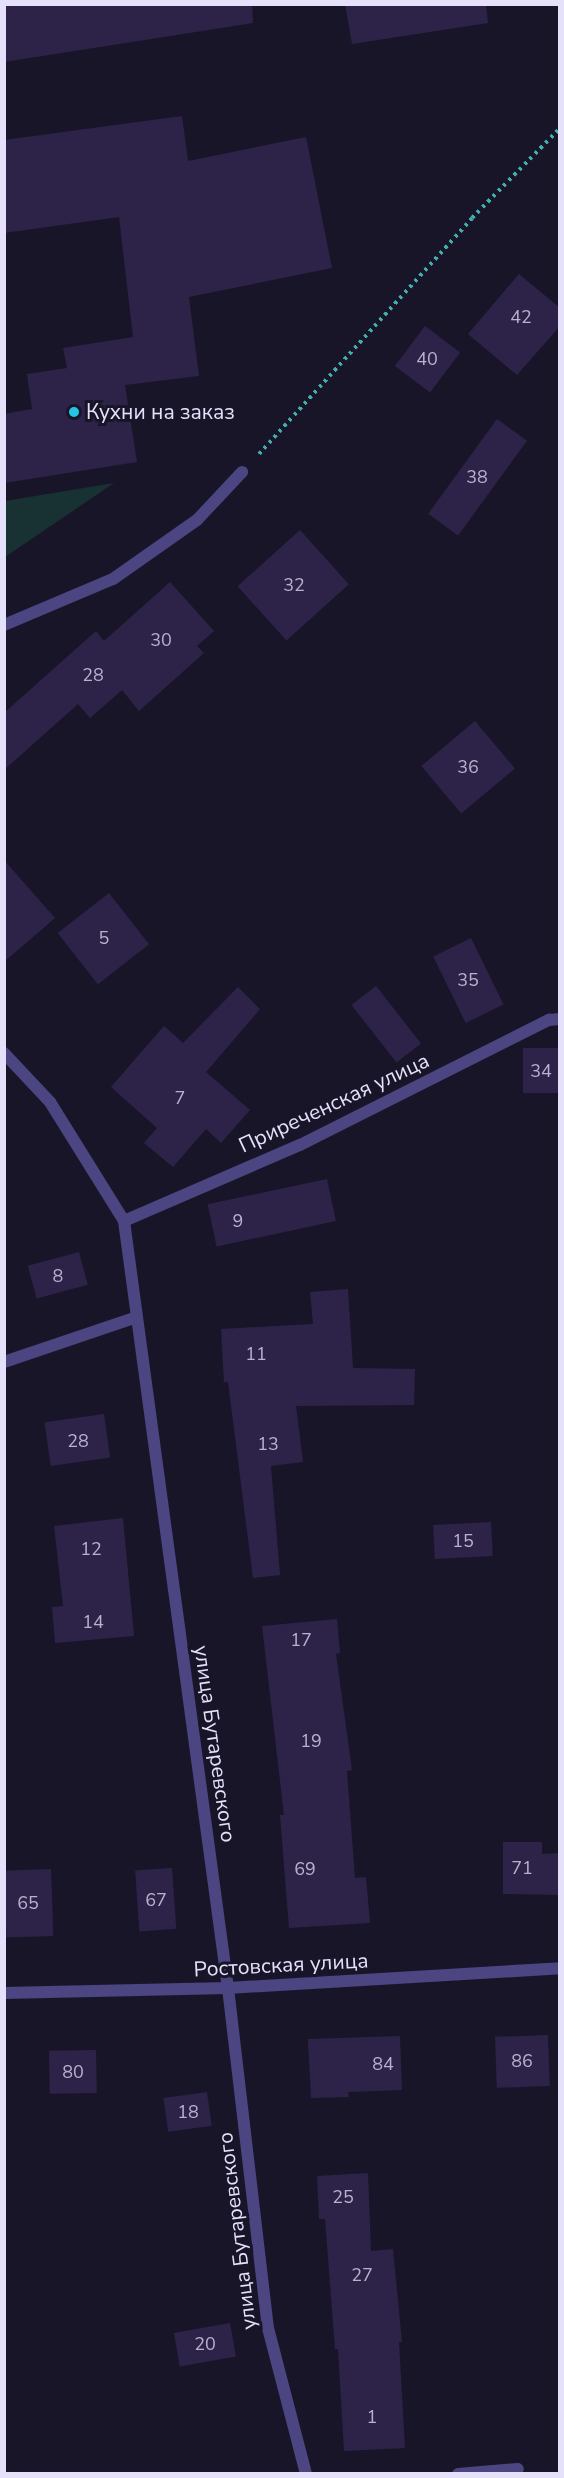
<!DOCTYPE html>
<html>
<head>
<meta charset="utf-8">
<style>
  body { margin:0 }
  #map { position:relative; width:564px; height:2478px; overflow:hidden; background:#191529; font-family:"Nunito Sans",sans-serif }
  div>[style] { position:absolute }
  [style*='--x'] { left:calc(var(--x)*1px); top:calc(var(--y)*1px); width:calc(var(--w)*1px); rotate:calc(var(--a)*1deg) }
  .green>* { inset:0; background:#183233 }
  .building>* { inset:0; background:#2d2348; transform-origin:0 0 }
  .path>* { height:4px; margin-top:-2px; transform-origin:0; background:repeating-linear-gradient(90deg,#41afaf 0 3px,transparent 0 7.5px) }
  .service>* { height:12px; margin:-6px; padding:0 6px; transform-origin:6px; border-radius:6px; background:#4b4582 }
  .minor>* { height:12px; margin:-6px; padding:0 6px; transform-origin:6px; border-radius:6px; background:#4b4582 }
  .dots>* { width:16px; height:16px; translate:-50% -50%; box-sizing:border-box; border:3px solid #191529; border-radius:50% }
  span { translate:-50% -50%; white-space:nowrap; text-align:center; line-height:1.15; -webkit-text-stroke:6px #191529; paint-order:stroke }
  .number-label { font-size:18px; color:#b7b2ce }
  .number-label span { -webkit-text-stroke-width:0 }
  .poi-label { font-size:21px; color:#e5e1fb }
  .left { translate:0 -50%; text-align:left }
  .street-label { font-size:21px; color:#e5e1fb }
  .frame { position:absolute; inset:0; border:6px solid #e5e1fb; pointer-events:none }
</style>
</head>
<body>
<div id="map">
  <div class="green">
    <i style="clip-path:polygon(114px 483px,5px 557px,5px 501px)"></i>
  </div>
  <div class="building">
    <i style="clip-path:polygon(4px 4px,252px 4px,253px 23px,4px 62px)"></i>
    <i style="clip-path:polygon(345px 4px,486px 4px,488px 23px,352px 44px)"></i>
    <i style="clip-path:polygon(182px 116px,188px 161px,306px 137px,332px 268px,189px 297px,199px 376px,125px 385px,137px 462px,4px 483px,4px 414px,32px 409px,27px 374px,67px 368px,63px 348px,133px 337px,119px 217px,4px 233px,4px 140px)"></i>
    <i style="clip-path:polygon(519px 274px,560px 308px,560px 326px,517px 375px,468px 334px)"></i>
    <i style="left:425px;top:326px;width:44px;height:50px;rotate:37deg"></i>
    <i style="left:497px;top:419px;width:37px;height:117px;rotate:36deg"></i>
    <i style="left:300px;top:530px;width:73px;height:84px;rotate:48deg"></i>
    <i style="clip-path:polygon(170px 582px,214px 631px,197px 646px,204px 653px,139px 711px,122px 690px,90px 718px,78px 704px,4px 770px,4px 713px,96px 631px,104px 641px)"></i>
    <i style="left:475px;top:721px;width:62px;height:70px;rotate:50deg"></i>
    <i style="clip-path:polygon(4px 860px,55px 918px,4px 962px)"></i>
    <i style="left:109px;top:893px;width:65px;height:65px;rotate:52deg"></i>
    <i style="left:471px;top:938px;width:74px;height:42px;rotate:64deg"></i>
    <i style="left:376px;top:986px;width:73px;height:31px;rotate:52deg"></i>
    <i style="clip-path:polygon(238px 987px,260px 1009px,206px 1072px,250px 1110px,221px 1143px,206px 1129px,173px 1167px,144px 1143px,157px 1128px,111px 1087px,164px 1026px,183px 1043px)"></i>
    <i style="left:560px;top:1048px;width:45px;height:37px;rotate:90deg"></i>
    <i style="left:327px;top:1179px;width:43px;height:122px;rotate:78deg"></i>
    <i style="left:79px;top:1252px;width:34px;height:53px;rotate:75deg"></i>
    <i style="clip-path:polygon(348px 1289px,353px 1368px,415px 1369px,414px 1405px,296px 1406px,303px 1462px,271px 1466px,280px 1575px,253px 1578px,228px 1382px,224px 1382px,221px 1329px,313px 1324px,310px 1292px)"></i>
    <i style="left:104px;top:1414px;width:44px;height:60px;rotate:82deg"></i>
    <i style="clip-path:polygon(123px 1518px,134px 1636px,55px 1643px,52px 1607px,63px 1606px,54px 1526px)"></i>
    <i style="left:491px;top:1522px;width:34px;height:58px;rotate:87deg"></i>
    <i style="clip-path:polygon(337px 1619px,340px 1653px,336px 1654px,352px 1770px,347px 1771px,355px 1878px,366px 1877px,370px 1923px,289px 1928px,280px 1815px,284px 1815px,262px 1626px)"></i>
    <i style="clip-path:polygon(503px 1842px,542px 1842px,542px 1854px,560px 1853px,560px 1895px,503px 1894px)"></i>
    <i style="left:172px;top:1868px;width:61px;height:37px;rotate:86deg"></i>
    <i style="left:51px;top:1869px;width:67px;height:47px;rotate:88deg"></i>
    <i style="left:548px;top:2035px;width:51px;height:53px;rotate:88deg"></i>
    <i style="clip-path:polygon(400px 2036px,402px 2090px,348px 2092px,349px 2097px,311px 2098px,308px 2039px)"></i>
    <i style="left:96px;top:2050px;width:43px;height:47px;rotate:89deg"></i>
    <i style="left:207px;top:2092px;width:34px;height:44px;rotate:82deg"></i>
    <i style="clip-path:polygon(368px 2173px,371px 2251px,393px 2249px,402px 2342px,399px 2342px,405px 2448px,344px 2451px,338px 2349px,335px 2349px,325px 2219px,319px 2219px,317px 2176px)"></i>
    <i style="left:230px;top:2323px;width:34px;height:57px;rotate:80deg"></i>
  </div>
  <div class="path">
    <i style="--x:259;--y:454;--w:318;--a:-47.9"></i>
    <i style="--x:472;--y:218;--w:126;--a:-45.6"></i>
  </div>
  <div class="service">
    <i style="--x:458;--y:2474;--w:60;--a:-4.8"></i>
  </div>
  <div class="minor">
    <i style="--x:4;--y:625;--w:118;--a:-22.9"></i>
    <i style="--x:113;--y:579;--w:103;--a:-35.1"></i>
    <i style="--x:197;--y:520;--w:66;--a:-46.8"></i>
    <i style="--x:4;--y:1053;--w:67;--a:46.8"></i>
    <i style="--x:50;--y:1102;--w:140;--a:58.1"></i>
    <i style="--x:124;--y:1221;--w:774;--a:82.28"></i>
    <i style="--x:228;--y:1988;--w:342;--a:83.3"></i>
    <i style="--x:268;--y:2328;--w:151;--a:75.4"></i>
    <i style="--x:124;--y:1221;--w:192;--a:-23.4"></i>
    <i style="--x:300;--y:1145;--w:279;--a:-26.7"></i>
    <i style="--x:549;--y:1020;--w:11;--a:-5"></i>
    <i style="--x:4;--y:1362;--w:140;--a:-18.7"></i>
    <i style="--x:4;--y:1993;--w:224;--a:-1.3"></i>
    <i style="--x:228;--y:1988;--w:333;--a:-3.4"></i>
  </div>
  <div class="dots">
    <i style="left:74px;top:412px;background:#24c5e3"></i>
  </div>
  <div class="number-label">
    <span style="left:521px;top:317px">42</span>
    <span style="left:427px;top:359px">40</span>
    <span style="left:477px;top:477px">38</span>
    <span style="left:294px;top:585px">32</span>
    <span style="left:161px;top:640px">30</span>
    <span style="left:93px;top:675px">28</span>
    <span style="left:468px;top:767px">36</span>
    <span style="left:104px;top:938px">5</span>
    <span style="left:468px;top:980px">35</span>
    <span style="left:541px;top:1071px">34</span>
    <span style="left:180px;top:1098px">7</span>
    <span style="left:238px;top:1221px">9</span>
    <span style="left:58px;top:1276px">8</span>
    <span style="left:256px;top:1354px">11</span>
    <span style="left:78px;top:1441px">28</span>
    <span style="left:268px;top:1444px">13</span>
    <span style="left:463px;top:1541px">15</span>
    <span style="left:91px;top:1549px">12</span>
    <span style="left:93px;top:1622px">14</span>
    <span style="left:301px;top:1640px">17</span>
    <span style="left:311px;top:1741px">19</span>
    <span style="left:522px;top:1868px">71</span>
    <span style="left:305px;top:1869px">69</span>
    <span style="left:156px;top:1900px">67</span>
    <span style="left:28px;top:1903px">65</span>
    <span style="left:522px;top:2061px">86</span>
    <span style="left:383px;top:2064px">84</span>
    <span style="left:73px;top:2072px">80</span>
    <span style="left:188px;top:2112px">18</span>
    <span style="left:343px;top:2197px">25</span>
    <span style="left:362px;top:2275px">27</span>
    <span style="left:205px;top:2344px">20</span>
    <span style="left:372px;top:2417px">1</span>
  </div>
  <div class="poi-label">
    <span class="left" style="left:86px;top:412px">Кухни на заказ</span>
  </div>
  <div class="street-label">
    <span style="left:334px;top:1103px;rotate:-25deg">Приреченская улица</span>
    <span style="left:215px;top:1744px;rotate:82deg">улица Бутаревского</span>
    <span style="left:281px;top:1965px;rotate:-3deg">Ростовская улица</span>
    <span style="left:237px;top:2231px;rotate:-97deg">улица Бутаревского</span>
  </div>
  <div class="frame"></div>
</div>
</body>
</html>
